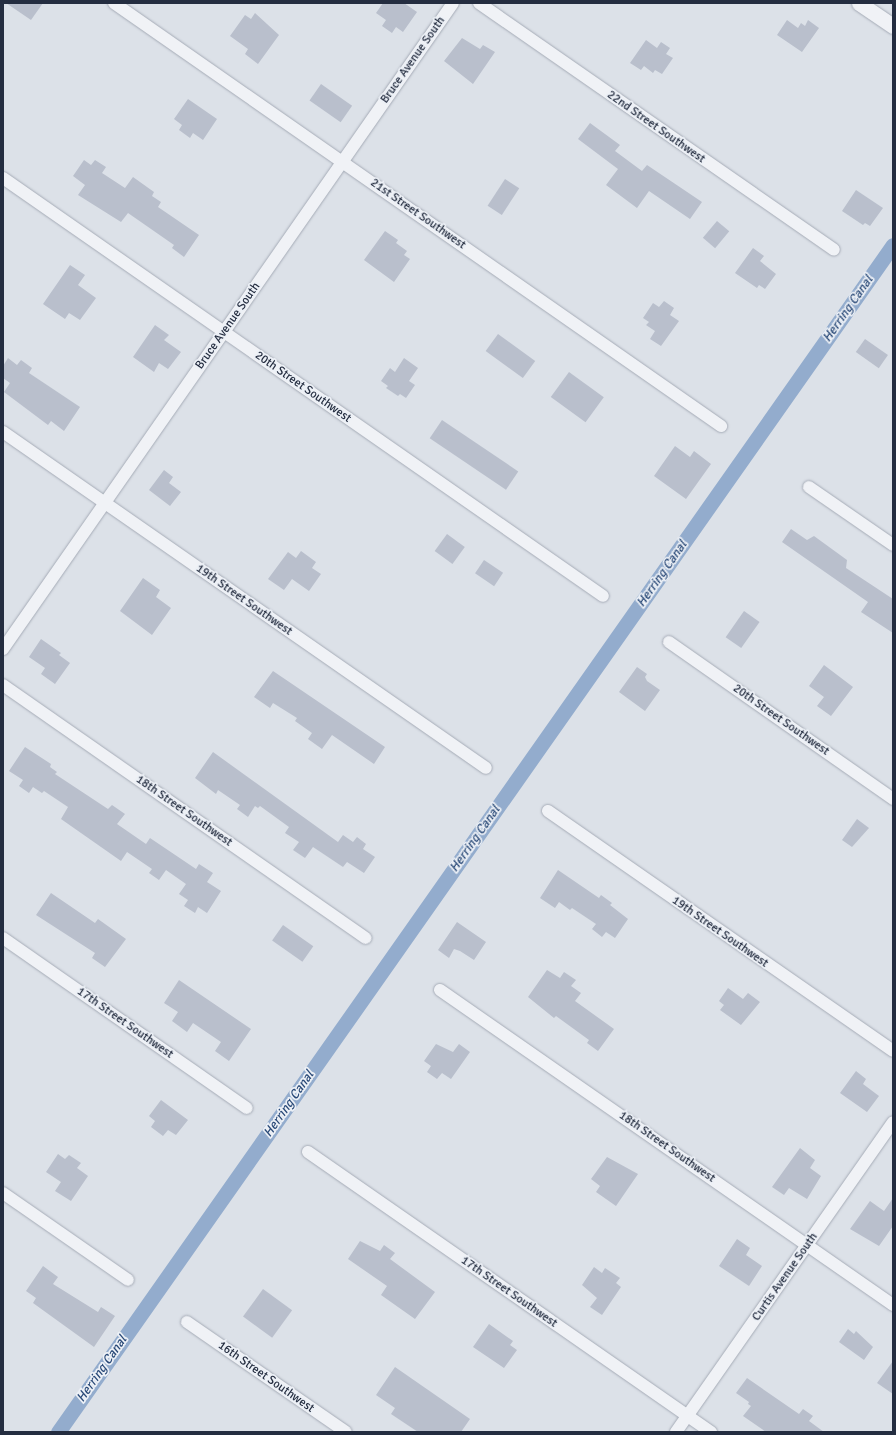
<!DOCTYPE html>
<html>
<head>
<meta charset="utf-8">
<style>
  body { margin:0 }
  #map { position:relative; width:896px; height:1435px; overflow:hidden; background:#dce1e8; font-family:Signika,sans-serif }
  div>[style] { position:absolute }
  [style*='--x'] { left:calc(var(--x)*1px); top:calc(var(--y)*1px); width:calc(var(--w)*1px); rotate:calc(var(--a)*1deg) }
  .canal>* { height:15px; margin:-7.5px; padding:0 7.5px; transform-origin:7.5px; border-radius:7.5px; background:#93accd }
  .building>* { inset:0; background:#b9bfcc; transform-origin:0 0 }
  .roads { filter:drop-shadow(0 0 1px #a5abb6) drop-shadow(0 0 1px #a5abb6) }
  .minor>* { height:12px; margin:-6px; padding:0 6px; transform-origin:6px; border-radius:6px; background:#f0f2f6 }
  .tertiary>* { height:15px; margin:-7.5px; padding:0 7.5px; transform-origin:7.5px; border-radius:7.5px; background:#f0f2f6 }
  span { translate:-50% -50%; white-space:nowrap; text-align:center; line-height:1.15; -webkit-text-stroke:3.5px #ecf0f6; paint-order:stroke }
  .street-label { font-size:12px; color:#242d40 }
  .water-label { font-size:13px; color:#2a4a78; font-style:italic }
  .frame { position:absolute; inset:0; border:4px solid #242d40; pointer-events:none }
</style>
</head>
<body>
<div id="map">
  <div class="canal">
    <i style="--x:58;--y:1432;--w:1451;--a:-54.88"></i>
  </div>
  <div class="building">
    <i style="clip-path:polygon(6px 3px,43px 3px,31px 20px)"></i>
    <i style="clip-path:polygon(383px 3px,404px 3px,417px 12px,403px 32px,396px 27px,392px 33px,382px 26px,386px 20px,376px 13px)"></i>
    <i style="clip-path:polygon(255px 13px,279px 35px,258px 64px,245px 54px,248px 49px,230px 36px,245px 15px,251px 19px)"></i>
    <i style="clip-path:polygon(787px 20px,798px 28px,801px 23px,805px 26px,808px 20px,819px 28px,802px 52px,777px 35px)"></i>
    <i style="clip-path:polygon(462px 38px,480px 49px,483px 45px,495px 52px,473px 84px,444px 61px)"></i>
    <i style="clip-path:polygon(646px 40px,657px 48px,661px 42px,670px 48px,666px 54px,673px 58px,662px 74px,655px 70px,653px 73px,644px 66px,641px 70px,630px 63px)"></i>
    <i style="left:321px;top:84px;width:38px;height:20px;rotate:35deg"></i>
    <i style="clip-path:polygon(188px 99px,217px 119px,203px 140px,193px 133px,190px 138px,179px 130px,182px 125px,174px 119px)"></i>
    <i style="clip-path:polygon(590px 123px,620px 145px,615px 151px,642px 171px,647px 165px,702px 202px,690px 219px,649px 191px,637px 208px,606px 185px,618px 169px,578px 139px)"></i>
    <i style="clip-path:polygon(84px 160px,91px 165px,95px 160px,106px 167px,102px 173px,125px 188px,133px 177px,154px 192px,152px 196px,161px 202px,158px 207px,199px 235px,184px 257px,172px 248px,174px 245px,128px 213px,121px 222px,78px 195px,85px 185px,73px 176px)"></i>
    <i style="left:505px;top:179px;width:17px;height:32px;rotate:33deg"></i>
    <i style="clip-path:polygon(856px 190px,883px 208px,870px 226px,865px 223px,863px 225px,842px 211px)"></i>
    <i style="left:717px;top:221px;width:16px;height:22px;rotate:40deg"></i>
    <i style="clip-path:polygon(385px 231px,398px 240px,396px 243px,407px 251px,404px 255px,410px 259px,394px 282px,364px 260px)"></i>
    <i style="clip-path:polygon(753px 248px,764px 256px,760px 261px,776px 274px,765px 289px,759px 285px,757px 288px,735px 273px)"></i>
    <i style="clip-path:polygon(70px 265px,85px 275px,78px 285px,96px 298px,80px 320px,69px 313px,65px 319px,43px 304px)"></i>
    <i style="clip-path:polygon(664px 301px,674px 308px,670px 315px,679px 321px,661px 346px,650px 339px,655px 331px,646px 325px,649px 322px,643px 318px,653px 303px,659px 307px)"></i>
    <i style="clip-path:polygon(155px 325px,169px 335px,164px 340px,181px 352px,168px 369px,159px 363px,154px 372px,133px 357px)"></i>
    <i style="left:498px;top:334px;width:46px;height:21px;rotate:36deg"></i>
    <i style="left:865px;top:339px;width:28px;height:16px;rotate:35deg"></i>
    <i style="clip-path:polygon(8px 358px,17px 365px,21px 360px,32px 368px,29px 373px,80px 407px,64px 431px,51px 421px,48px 425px,4px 392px,10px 383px,3px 378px,3px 366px)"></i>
    <i style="clip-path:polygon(404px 358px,418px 368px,409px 381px,415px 385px,406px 398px,400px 394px,398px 396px,386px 388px,388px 386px,381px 381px,390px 368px,395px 372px)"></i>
    <i style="left:569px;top:372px;width:43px;height:31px;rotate:36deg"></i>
    <i style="left:442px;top:420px;width:92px;height:22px;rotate:34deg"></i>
    <i style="clip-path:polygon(675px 446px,690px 457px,694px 451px,711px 464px,686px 499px,654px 476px)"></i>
    <i style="clip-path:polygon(164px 470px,173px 477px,169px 483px,181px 492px,170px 506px,149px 490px)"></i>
    <i style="clip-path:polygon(791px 529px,807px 540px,814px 536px,847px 560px,846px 568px,893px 599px,893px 633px,861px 612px,868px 602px,782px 542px)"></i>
    <i style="left:447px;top:534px;width:22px;height:21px;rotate:36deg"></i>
    <i style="clip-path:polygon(301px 551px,316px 562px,312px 568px,321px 574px,309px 591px,292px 579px,284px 590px,268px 579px,288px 552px,296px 558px)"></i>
    <i style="left:484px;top:560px;width:23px;height:16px;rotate:34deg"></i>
    <i style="clip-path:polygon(143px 578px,160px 590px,156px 597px,171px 608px,152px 635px,120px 611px)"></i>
    <i style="left:744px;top:611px;width:19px;height:32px;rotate:35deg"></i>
    <i style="clip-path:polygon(41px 639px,61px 653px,59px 655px,70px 663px,55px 684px,41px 674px,45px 668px,29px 657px)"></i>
    <i style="clip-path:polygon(824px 665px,853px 687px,831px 716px,817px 706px,824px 697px,809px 686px)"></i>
    <i style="clip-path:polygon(637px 667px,647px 674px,645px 677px,647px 681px,660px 690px,645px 711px,619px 692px)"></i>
    <i style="clip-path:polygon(273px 671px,385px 747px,374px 764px,332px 735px,322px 749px,308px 739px,312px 733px,295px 721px,297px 718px,273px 703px,270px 708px,254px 697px)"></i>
    <i style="clip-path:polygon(25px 747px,51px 764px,50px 767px,57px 772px,55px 774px,108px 809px,112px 805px,125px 814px,117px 824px,146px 844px,150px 838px,196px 869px,199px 864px,213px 873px,207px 882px,221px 891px,207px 913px,198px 907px,195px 913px,184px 906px,188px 900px,179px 894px,186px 884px,166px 870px,159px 880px,149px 873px,152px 869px,127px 852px,121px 861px,61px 819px,68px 807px,44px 791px,42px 793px,33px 787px,29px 793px,19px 786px,23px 780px,9px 771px)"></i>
    <i style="clip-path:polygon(213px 752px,338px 842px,343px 835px,353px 842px,357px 837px,366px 844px,363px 849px,375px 857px,364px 873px,347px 862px,343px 867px,313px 847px,305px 858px,293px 850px,299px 842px,285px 833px,289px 827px,260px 806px,258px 808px,255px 806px,248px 817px,237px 809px,240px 805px,218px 790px,216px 794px,195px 778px)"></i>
    <i style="clip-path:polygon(857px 819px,869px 828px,852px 847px,842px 840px)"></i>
    <i style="clip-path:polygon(558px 870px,599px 898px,601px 895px,612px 903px,610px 905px,628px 919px,615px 938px,606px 932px,602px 937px,592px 929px,596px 924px,572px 908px,570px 910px,559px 902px,555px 908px,540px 898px)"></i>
    <i style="clip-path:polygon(51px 893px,95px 923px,98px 919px,126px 939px,105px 967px,92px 958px,95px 953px,36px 915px)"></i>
    <i style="clip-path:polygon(457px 922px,486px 942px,474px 960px,460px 951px,454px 949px,449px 958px,438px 950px)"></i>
    <i style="left:283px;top:925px;width:37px;height:19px;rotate:35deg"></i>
    <i style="clip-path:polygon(547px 970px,560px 978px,564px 972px,576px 980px,571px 986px,581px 993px,575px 1001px,614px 1029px,598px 1051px,587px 1043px,589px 1040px,556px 1016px,554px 1018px,528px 997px)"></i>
    <i style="clip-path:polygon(179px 980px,251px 1029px,229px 1061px,215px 1051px,221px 1042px,193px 1023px,187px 1032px,172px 1021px,178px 1012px,164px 1003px)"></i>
    <i style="clip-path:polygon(728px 988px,743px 999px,748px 993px,760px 1002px,741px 1025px,720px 1010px,724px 1005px,719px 1001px)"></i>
    <i style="clip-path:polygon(436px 1044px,453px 1052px,459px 1044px,470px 1052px,451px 1079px,442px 1073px,437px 1079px,427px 1072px,431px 1066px,424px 1061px)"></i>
    <i style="clip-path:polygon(856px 1071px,866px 1079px,863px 1084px,879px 1096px,867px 1112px,840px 1093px)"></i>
    <i style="clip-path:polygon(161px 1100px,188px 1120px,176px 1135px,168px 1130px,163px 1136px,151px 1127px,155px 1121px,149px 1116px)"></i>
    <i style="clip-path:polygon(800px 1148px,815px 1160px,810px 1168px,821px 1176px,807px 1199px,789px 1188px,784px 1195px,772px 1187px)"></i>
    <i style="clip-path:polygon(58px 1154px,65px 1159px,69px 1155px,81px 1163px,77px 1168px,88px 1176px,71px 1201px,55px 1191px,61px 1182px,46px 1172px)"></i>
    <i style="clip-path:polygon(607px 1157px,638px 1174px,616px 1206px,596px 1192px,600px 1186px,591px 1179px)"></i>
    <i style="clip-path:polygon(893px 1198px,893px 1226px,879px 1246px,850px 1229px,870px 1201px,884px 1211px)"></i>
    <i style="clip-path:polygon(737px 1239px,750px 1248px,746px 1255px,762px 1266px,749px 1286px,719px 1266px)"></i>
    <i style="clip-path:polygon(360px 1241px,380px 1251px,384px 1245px,395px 1253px,390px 1259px,435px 1292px,415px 1319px,381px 1295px,387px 1286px,348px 1259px)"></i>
    <i style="clip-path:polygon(43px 1266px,58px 1277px,53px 1284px,98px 1312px,101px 1307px,115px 1316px,94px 1347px,33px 1303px,36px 1298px,26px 1291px)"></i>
    <i style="clip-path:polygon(594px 1267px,602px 1273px,605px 1268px,620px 1278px,616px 1283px,621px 1287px,602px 1315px,590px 1307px,597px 1298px,582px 1285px)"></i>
    <i style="left:263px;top:1289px;width:36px;height:34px;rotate:36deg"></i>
    <i style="clip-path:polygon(489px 1324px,513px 1341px,510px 1345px,517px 1350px,504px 1368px,473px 1347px)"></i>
    <i style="clip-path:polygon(848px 1329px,854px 1334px,856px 1331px,873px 1347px,864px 1360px,839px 1342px)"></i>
    <i style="clip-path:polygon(893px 1361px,893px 1394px,877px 1383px)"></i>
    <i style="clip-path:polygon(395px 1367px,470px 1419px,461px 1432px,418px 1432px,391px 1414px,395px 1408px,376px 1395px)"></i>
    <i style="clip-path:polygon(747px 1378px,799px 1414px,803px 1409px,813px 1416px,809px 1421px,824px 1432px,766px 1432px,743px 1416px,751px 1406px,748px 1404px,749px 1402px,736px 1393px)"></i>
  </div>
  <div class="roads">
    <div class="minor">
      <i style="--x:114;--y:3;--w:740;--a:34.87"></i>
      <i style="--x:479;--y:3;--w:432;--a:34.8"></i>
      <i style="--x:3;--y:178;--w:731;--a:34.86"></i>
      <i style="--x:3;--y:432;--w:588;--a:34.82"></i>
      <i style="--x:809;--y:487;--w:102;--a:34.6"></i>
      <i style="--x:669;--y:642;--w:274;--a:35"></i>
      <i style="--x:3;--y:649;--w:787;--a:-55.14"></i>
      <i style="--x:3;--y:685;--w:442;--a:34.9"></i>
      <i style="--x:548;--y:811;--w:420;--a:34.8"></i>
      <i style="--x:3;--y:938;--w:297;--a:34.9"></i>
      <i style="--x:440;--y:990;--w:552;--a:34.81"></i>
      <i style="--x:308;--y:1152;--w:491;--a:34.8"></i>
      <i style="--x:3;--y:1193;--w:152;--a:34.8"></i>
      <i style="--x:187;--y:1322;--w:193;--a:34.7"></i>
      <i style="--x:676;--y:1432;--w:378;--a:-55"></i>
    </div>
    <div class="tertiary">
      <i style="--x:859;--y:3;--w:41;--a:34.1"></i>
    </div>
  </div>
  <div class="street-label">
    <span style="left:413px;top:60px;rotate:-55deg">Bruce Avenue South</span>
    <span style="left:656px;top:127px;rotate:35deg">22nd Street Southwest</span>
    <span style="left:418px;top:214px;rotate:35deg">21st Street Southwest</span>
    <span style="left:228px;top:326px;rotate:-55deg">Bruce Avenue South</span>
    <span style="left:303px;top:387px;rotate:35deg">20th Street Southwest</span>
    <span style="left:244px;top:600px;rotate:35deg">19th Street Southwest</span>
    <span style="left:781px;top:720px;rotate:35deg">20th Street Southwest</span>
    <span style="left:184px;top:811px;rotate:35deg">18th Street Southwest</span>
    <span style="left:720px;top:932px;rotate:35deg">19th Street Southwest</span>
    <span style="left:125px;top:1023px;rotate:35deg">17th Street Southwest</span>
    <span style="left:667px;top:1147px;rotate:35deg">18th Street Southwest</span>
    <span style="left:785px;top:1277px;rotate:-55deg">Curtis Avenue South</span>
    <span style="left:509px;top:1292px;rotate:35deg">17th Street Southwest</span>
    <span style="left:266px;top:1377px;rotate:35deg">16th Street Southwest</span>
  </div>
  <div class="water-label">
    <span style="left:848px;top:309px;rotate:-55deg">Herring Canal</span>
    <span style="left:662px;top:574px;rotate:-55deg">Herring Canal</span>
    <span style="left:475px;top:839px;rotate:-55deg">Herring Canal</span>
    <span style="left:289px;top:1104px;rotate:-55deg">Herring Canal</span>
    <span style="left:102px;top:1369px;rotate:-55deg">Herring Canal</span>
  </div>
  <div class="frame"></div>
</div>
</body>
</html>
